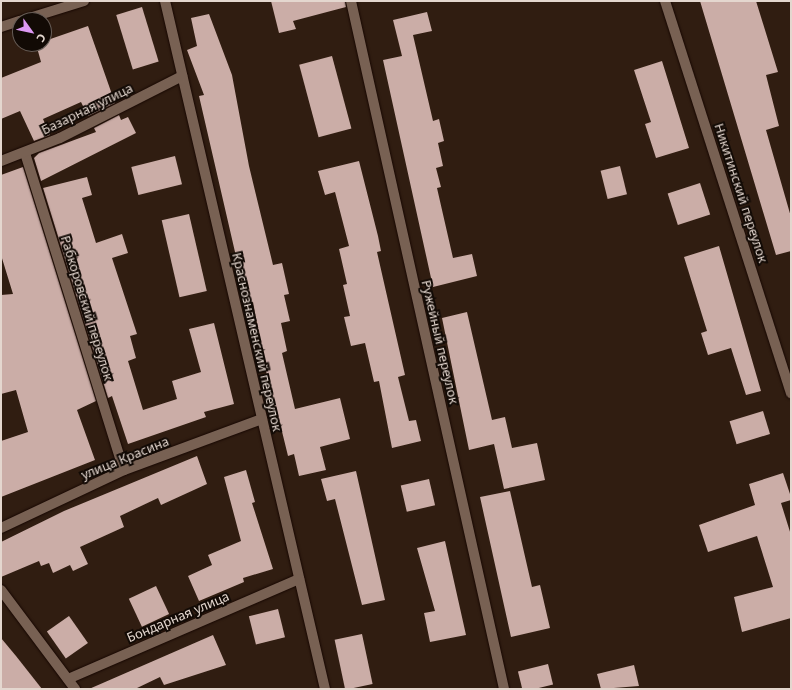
<!DOCTYPE html>
<html>
<head>
<meta charset="utf-8">
<style>
  body { margin:0 }
  #map { position:relative; width:792px; height:690px; overflow:hidden; background:#301d11; font-family:"Noto Sans",sans-serif }
  div>[style] { position:absolute }
  [style*='--x'] { left:calc(var(--x)*1px); top:calc(var(--y)*1px); width:calc(var(--w)*1px); rotate:calc(var(--a)*1deg) }
  .building>* { inset:0; background:#cbada7; transform-origin:0 0 }
  .roads { filter:drop-shadow(0 0 1px #170700) drop-shadow(0 0 1px #170700) }
  .street>* { height:10px; margin:-5px; padding:0 5px; transform-origin:5px; border-radius:5px; background:#786153 }
  span { translate:-50% -50%; white-space:nowrap; text-align:center; line-height:1.15; -webkit-text-stroke:4px #120a05; paint-order:stroke }
  .street-label { font-size:13px; color:#e4d7cf }
  .frame { position:absolute; inset:0; border:2px solid #e4d7cf; pointer-events:none }
  .north { position:absolute; left:12px; top:12px; width:40px; height:40px; box-sizing:border-box; background:#120a05; border:1px solid #665c56; border-radius:50%; rotate:123deg; font-size:11px; font-weight:700; line-height:16px; text-align:center; color:#e4d7cf }
  .north::after { content:''; display:block; margin:auto; width:14px; height:18px; background:#dd99f3; clip-path:polygon(50% 0,100% 100%,50% 72%,0 100%) }
</style>
</head>
<body>
<div id="map">
  <div class="building">
    <i style="clip-path:polygon(271px 1px,345px 1px,346px 7px,293px 21px,296px 29px,279px 33px)"></i>
    <i style="clip-path:polygon(700px 1px,756px 1px,778px 72px,766px 75px,779px 126px,766px 130px,791px 217px,791px 251px,776px 255px)"></i>
    <i style="left:142px;top:7px;width:57px;height:27px;rotate:73deg"></i>
    <i style="clip-path:polygon(427px 12px,432px 31px,413px 35px,433px 121px,439px 119px,444px 141px,438px 143px,443px 166px,436px 168px,441px 187px,437px 188px,453px 258px,472px 254px,477px 276px,433px 287px,383px 60px,402px 56px,393px 20px)"></i>
    <i style="clip-path:polygon(209px 14px,232px 75px,249px 166px,273px 265px,282px 263px,289px 294px,284px 295px,290px 321px,281px 323px,287px 351px,282px 353px,295px 409px,340px 398px,350px 439px,320px 447px,326px 470px,299px 476px,294px 454px,288px 456px,276px 407px,273px 408px,253px 302px,247px 304px,199px 96px,204px 95px,187px 50px,197px 46px,191px 18px)"></i>
    <i style="clip-path:polygon(88px 26px,115px 103px,88px 116px,81px 102px,43px 119px,50px 135px,34px 141px,20px 111px,1px 119px,1px 78px,41px 62px,36px 44px)"></i>
    <i style="left:332px;top:56px;width:75px;height:34px;rotate:75deg"></i>
    <i style="clip-path:polygon(662px 61px,689px 148px,656px 158px,645px 124px,651px 122px,634px 70px)"></i>
    <i style="clip-path:polygon(119px 115px,121px 120px,128px 117px,136px 133px,41px 181px,34px 158px,39px 153px,96px 132px,94px 128px)"></i>
    <i style="left:175px;top:156px;width:29px;height:45px;rotate:76deg"></i>
    <i style="clip-path:polygon(359px 161px,378px 236px,381px 251px,377px 252px,405px 375px,398px 377px,409px 421px,416px 420px,421px 441px,392px 448px,379px 381px,374px 382px,365px 343px,351px 346px,344px 317px,350px 316px,343px 285px,347px 284px,339px 249px,349px 246px,335px 192px,325px 195px,318px 171px)"></i>
    <i style="left:620px;top:166px;width:29px;height:20px;rotate:76deg"></i>
    <i style="clip-path:polygon(23px 167px,96px 401px,77px 410px,95px 460px,1px 497px,1px 441px,28px 432px,16px 390px,1px 394px,1px 295px,13px 294px,1px 255px,1px 175px)"></i>
    <i style="clip-path:polygon(87px 177px,92px 195px,82px 198px,96px 243px,122px 234px,128px 253px,112px 258px,137px 334px,130px 336px,136px 358px,128px 361px,143px 410px,177px 399px,172px 381px,201px 372px,189px 329px,214px 323px,234px 404px,204px 412px,206px 417px,128px 444px,112px 396px,108px 398px,43px 188px)"></i>
    <i style="left:700px;top:183px;width:33px;height:34px;rotate:72deg"></i>
    <i style="left:189px;top:214px;width:79px;height:28px;rotate:77deg"></i>
    <i style="clip-path:polygon(719px 246px,761px 391px,746px 395px,731px 348px,708px 355px,701px 333px,707px 331px,684px 257px)"></i>
    <i style="clip-path:polygon(467px 312px,492px 420px,505px 417px,512px 448px,537px 443px,545px 480px,504px 489px,494px 444px,469px 450px,442px 318px)"></i>
    <i style="left:763px;top:411px;width:24px;height:35px;rotate:73deg"></i>
    <i style="clip-path:polygon(197px 456px,207px 484px,161px 505px,158px 498px,120px 516px,124px 527px,80px 547px,88px 564px,73px 571px,70px 565px,53px 573px,49px 563px,41px 566px,39px 561px,1px 577px,1px 542px,64px 511px)"></i>
    <i style="clip-path:polygon(246px 470px,255px 502px,252px 503px,273px 569px,243px 578px,244px 582px,199px 601px,188px 576px,212px 565px,208px 555px,241px 541px,224px 477px)"></i>
    <i style="clip-path:polygon(356px 471px,385px 600px,362px 605px,335px 499px,327px 501px,321px 479px)"></i>
    <i style="clip-path:polygon(783px 473px,791px 497px,791px 500px,781px 503px,791px 535px,791px 618px,742px 632px,734px 597px,773px 587px,757px 536px,708px 552px,699px 525px,755px 505px,749px 484px)"></i>
    <i style="left:429px;top:479px;width:27px;height:29px;rotate:77deg"></i>
    <i style="clip-path:polygon(510px 491px,532px 587px,540px 585px,550px 628px,511px 637px,480px 497px)"></i>
    <i style="clip-path:polygon(445px 541px,466px 635px,430px 642px,424px 613px,435px 611px,417px 548px)"></i>
    <i style="left:156px;top:586px;width:31px;height:30px;rotate:65deg"></i>
    <i style="left:278px;top:609px;width:29px;height:30px;rotate:76deg"></i>
    <i style="left:69px;top:616px;width:33px;height:27px;rotate:55deg"></i>
    <i style="left:362px;top:634px;width:51px;height:28px;rotate:78deg"></i>
    <i style="clip-path:polygon(213px 635px,226px 665px,164px 685px,160px 677px,135px 689px,89px 689px)"></i>
    <i style="clip-path:polygon(1px 638px,16px 656px,42px 689px,1px 689px)"></i>
    <i style="left:548px;top:664px;width:21px;height:31px;rotate:76deg"></i>
    <i style="clip-path:polygon(634px 665px,639px 686px,601px 689px,597px 674px)"></i>
  </div>
  <div class="roads">
    <div class="street">
      <i style="--x:165;--y:1;--w:706;--a:76.91"></i>
      <i style="--x:351;--y:1;--w:705;--a:77.46"></i>
      <i style="--x:665;--y:1;--w:412;--a:72.2"></i>
      <i style="--x:23;--y:20;--w:64;--a:-17.3"></i>
      <i style="--x:1;--y:27;--w:20;--a:-18"></i>
      <i style="--x:25;--y:153;--w:332;--a:72.7"></i>
      <i style="--x:1;--y:161;--w:63;--a:-21.3"></i>
      <i style="--x:60;--y:138;--w:137;--a:-26.9"></i>
      <i style="--x:1;--y:528;--w:136;--a:-25.2"></i>
      <i style="--x:124;--y:470;--w:147;--a:-20.3"></i>
      <i style="--x:1;--y:590;--w:124;--a:53.2"></i>
      <i style="--x:68;--y:679;--w:252;--a:-23.4"></i>
    </div>
  </div>
  <div class="street-label">
    <span style="left:87px;top:109px;rotate:-26deg">Базарная улица</span>
    <span style="left:741px;top:193px;rotate:72deg">Никитинский переулок</span>
    <span style="left:87px;top:308px;rotate:73deg">Рабкоровский переулок</span>
    <span style="left:257px;top:342px;rotate:77deg">Краснознаменский переулок</span>
    <span style="left:440px;top:342px;rotate:77deg">Ружейный переулок</span>
    <span style="left:125px;top:458px;rotate:-22deg">улица Красина</span>
    <span style="left:178px;top:617px;rotate:-23deg">Бондарная улица</span>
  </div>
  <div class="frame"></div>
  <div class="north">С</div>
</div>
</body>
</html>
